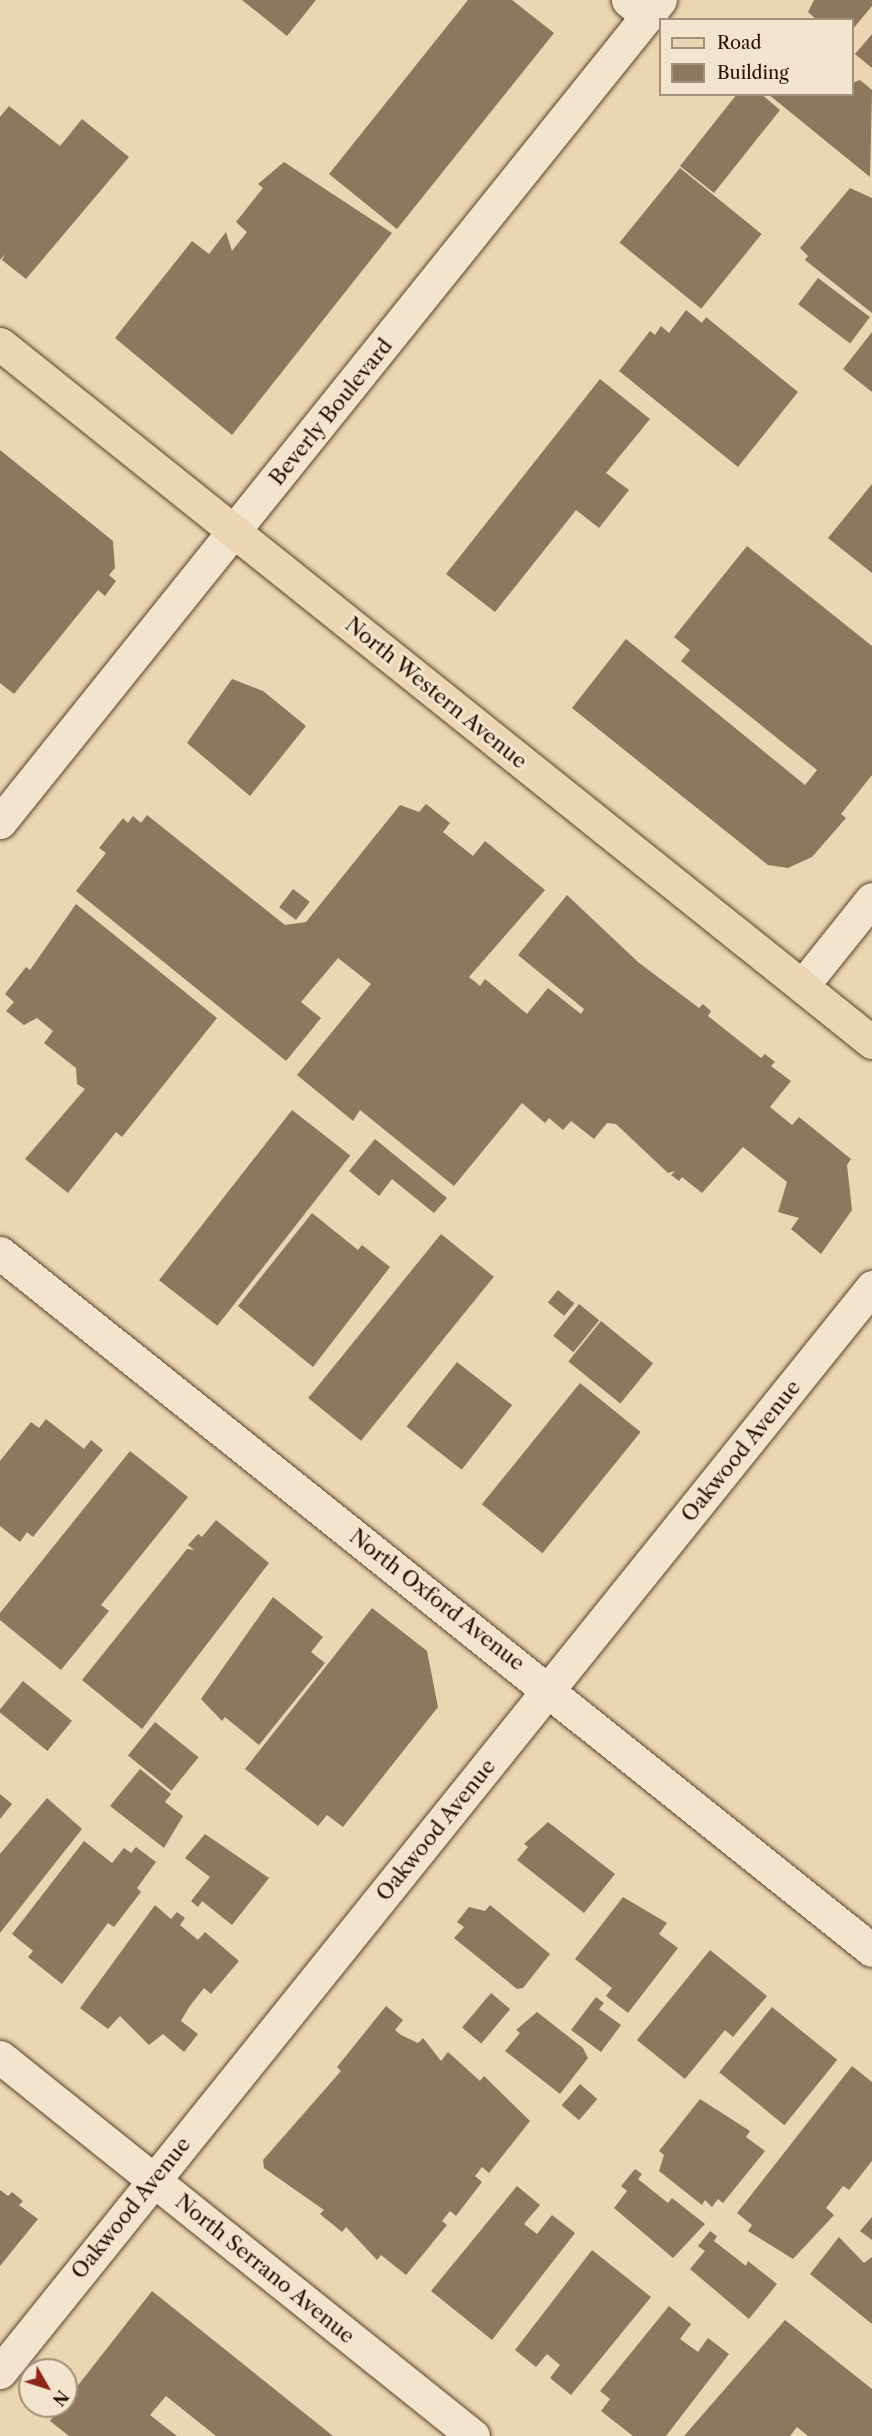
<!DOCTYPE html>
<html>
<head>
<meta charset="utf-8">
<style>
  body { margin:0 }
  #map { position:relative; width:872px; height:2436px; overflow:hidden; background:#ebd5b2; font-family:"Libre Caslon Text",serif }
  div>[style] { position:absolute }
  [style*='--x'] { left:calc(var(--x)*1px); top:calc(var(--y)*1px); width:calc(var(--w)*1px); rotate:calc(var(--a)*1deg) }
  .building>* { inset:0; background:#8d775d; transform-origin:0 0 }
  .roads { filter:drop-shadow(0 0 2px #59432c) drop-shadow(0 0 2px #59432c) }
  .street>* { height:33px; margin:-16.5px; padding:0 16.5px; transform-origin:16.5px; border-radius:16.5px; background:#f2e4cd }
  .secondary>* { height:33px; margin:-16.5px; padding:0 16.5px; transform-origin:16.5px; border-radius:16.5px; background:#f2e4cd }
  .primary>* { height:33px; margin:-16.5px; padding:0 16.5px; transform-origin:16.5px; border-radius:16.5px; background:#ebd5b2 }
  span { translate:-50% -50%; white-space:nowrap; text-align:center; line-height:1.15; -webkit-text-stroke:6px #f2e4cd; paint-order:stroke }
  .street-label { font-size:21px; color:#281200 }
  .legend { position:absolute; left:659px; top:18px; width:195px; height:78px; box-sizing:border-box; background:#f2e4cd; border:2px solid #a1907b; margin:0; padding:8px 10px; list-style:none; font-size:18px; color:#281200 }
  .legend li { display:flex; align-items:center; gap:12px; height:30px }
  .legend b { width:30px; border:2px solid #a1907b }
  .north { position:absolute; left:18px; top:2358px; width:60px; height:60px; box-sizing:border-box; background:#f2e4cd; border:2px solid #a1907b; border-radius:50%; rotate:129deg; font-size:16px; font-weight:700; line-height:24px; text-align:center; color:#281200 }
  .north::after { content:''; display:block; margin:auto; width:21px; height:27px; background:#8f2418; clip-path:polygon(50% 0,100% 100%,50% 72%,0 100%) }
</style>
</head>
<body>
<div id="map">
  <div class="building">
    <i style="clip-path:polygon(242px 0,316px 0,287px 36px)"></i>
    <i style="clip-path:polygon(468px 0,512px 0,554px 33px,397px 229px,329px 174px)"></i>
    <i style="clip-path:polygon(814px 0,872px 0,872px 6px,852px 30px,852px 20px,817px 20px,808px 12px)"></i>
    <i style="clip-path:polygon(872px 34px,872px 68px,855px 54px)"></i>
    <i style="clip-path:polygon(860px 80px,872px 90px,870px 177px,768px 94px,852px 94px,852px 83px)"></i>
    <i style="clip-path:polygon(737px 94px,761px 94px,780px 110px,714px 193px,680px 166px)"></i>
    <i style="clip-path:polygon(9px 106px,60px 146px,82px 119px,129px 157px,26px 279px,2px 260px,5px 254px,0 260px,0 117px)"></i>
    <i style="clip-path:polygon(284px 162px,392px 233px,232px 435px,115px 338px,192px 241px,209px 254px,226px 232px,232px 251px,247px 232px,236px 222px,263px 188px,258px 184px)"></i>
    <i style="left:680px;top:168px;width:105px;height:96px;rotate:39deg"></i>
    <i style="clip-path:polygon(850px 188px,872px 198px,872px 313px,805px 260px,808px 256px,800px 248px)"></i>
    <i style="left:818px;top:278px;width:65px;height:33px;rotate:37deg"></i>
    <i style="clip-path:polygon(686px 310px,702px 323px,706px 317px,798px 392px,738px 467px,619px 371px,650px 331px,655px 335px,661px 326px,669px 333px)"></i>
    <i style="clip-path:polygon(872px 332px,872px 392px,843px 369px)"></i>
    <i style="clip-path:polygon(600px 379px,650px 419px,606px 473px,629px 490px,599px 528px,576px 510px,495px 612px,446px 574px)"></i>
    <i style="clip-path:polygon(0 450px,113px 541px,115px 568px,109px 575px,116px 581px,105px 596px,98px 590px,14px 694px,0 683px)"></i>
    <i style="clip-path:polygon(872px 484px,872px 573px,828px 538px)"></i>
    <i style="clip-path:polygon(747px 546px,872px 646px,872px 775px,841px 814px,846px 818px,812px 857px,788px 868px,768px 865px,572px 708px,626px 639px,805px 785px,817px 770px,681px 661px,690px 650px,674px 637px)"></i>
    <i style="clip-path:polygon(232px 679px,263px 691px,306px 726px,250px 796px,187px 743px)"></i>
    <i style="clip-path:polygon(426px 804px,450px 823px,443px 832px,473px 856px,485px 841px,545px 890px,469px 977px,480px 986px,485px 979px,527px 1014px,548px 988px,581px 1014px,584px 1009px,518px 955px,567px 895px,638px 962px,699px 1008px,703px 1004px,711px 1011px,708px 1016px,761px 1058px,765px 1054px,775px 1062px,771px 1066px,791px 1081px,770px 1107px,792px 1125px,799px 1117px,851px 1159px,847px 1165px,852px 1210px,821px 1254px,791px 1229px,799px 1218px,778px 1212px,787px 1182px,743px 1147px,702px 1193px,682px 1177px,679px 1181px,671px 1175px,675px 1171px,668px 1173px,616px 1124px,607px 1123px,594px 1139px,571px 1121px,563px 1130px,549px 1118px,545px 1123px,522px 1103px,454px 1186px,360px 1110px,353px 1121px,297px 1075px,371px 984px,338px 958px,301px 1002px,321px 1018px,286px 1061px,76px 891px,106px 853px,99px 848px,123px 818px,128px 823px,133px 816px,141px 823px,147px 815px,285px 925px,306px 922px,400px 805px,419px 812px)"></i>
    <i style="left:293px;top:889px;width:21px;height:23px;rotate:37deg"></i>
    <i style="clip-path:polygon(76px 904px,217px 1018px,122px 1137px,116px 1132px,68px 1193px,25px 1159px,85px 1089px,77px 1084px,76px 1068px,44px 1043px,53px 1031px,37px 1018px,24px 1025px,6px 1011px,14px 1002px,5px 994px,26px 967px,30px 970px)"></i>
    <i style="left:292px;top:1110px;width:74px;height:216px;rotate:38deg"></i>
    <i style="clip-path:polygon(375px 1139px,447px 1198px,434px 1213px,392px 1179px,379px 1196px,349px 1171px)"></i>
    <i style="clip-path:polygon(312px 1213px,358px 1250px,362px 1245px,390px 1267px,313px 1367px,238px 1306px)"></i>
    <i style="left:441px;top:1234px;width:68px;height:211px;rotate:39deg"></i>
    <i style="left:558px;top:1290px;width:21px;height:16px;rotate:39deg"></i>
    <i style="left:579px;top:1304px;width:26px;height:41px;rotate:39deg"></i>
    <i style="left:601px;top:1321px;width:67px;height:52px;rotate:39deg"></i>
    <i style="left:457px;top:1362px;width:70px;height:82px;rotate:38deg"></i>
    <i style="left:580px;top:1383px;width:78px;height:156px;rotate:39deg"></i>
    <i style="clip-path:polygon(46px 1419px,84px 1449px,91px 1440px,103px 1450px,33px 1537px,27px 1532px,20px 1542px,0 1526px,0 1461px,31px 1422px,39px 1428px)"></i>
    <i style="clip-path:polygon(130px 1451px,188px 1497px,101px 1605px,109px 1611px,61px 1670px,0 1620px,0 1613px)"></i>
    <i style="clip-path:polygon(216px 1520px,269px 1563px,142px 1729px,82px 1680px,187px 1549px,194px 1550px,188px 1545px,198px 1534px,202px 1537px)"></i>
    <i style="clip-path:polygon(273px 1597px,323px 1637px,311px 1652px,325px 1663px,259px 1745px,225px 1717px,222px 1721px,201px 1699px)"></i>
    <i style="clip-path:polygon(372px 1608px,427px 1651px,438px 1707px,343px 1827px,327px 1815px,318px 1826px,245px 1769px)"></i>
    <i style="left:23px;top:1681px;width:63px;height:39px;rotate:39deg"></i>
    <i style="left:155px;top:1722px;width:56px;height:43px;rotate:39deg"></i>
    <i style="clip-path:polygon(140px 1769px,171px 1794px,165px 1802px,183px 1816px,164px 1848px,110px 1806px)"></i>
    <i style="clip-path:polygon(0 1794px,12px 1804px,0 1819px)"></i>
    <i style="clip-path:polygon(47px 1798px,82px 1829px,0 1933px,0 1854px)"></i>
    <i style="clip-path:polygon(548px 1822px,615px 1874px,584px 1913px,517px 1860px,528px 1847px,524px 1844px)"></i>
    <i style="clip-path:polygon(205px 1834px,269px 1878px,232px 1925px,202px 1901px,198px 1907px,191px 1901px,210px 1877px,185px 1858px)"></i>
    <i style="clip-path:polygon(84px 1841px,112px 1863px,124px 1848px,131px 1853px,136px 1847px,156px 1862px,137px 1888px,141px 1892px,114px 1927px,108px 1923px,62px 1984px,28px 1957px,33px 1951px,12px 1934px)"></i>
    <i style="clip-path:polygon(623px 1897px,667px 1923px,659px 1934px,678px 1948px,628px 2013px,606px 1996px,612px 1988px,575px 1959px)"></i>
    <i style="clip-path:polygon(155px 1905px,171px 1919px,177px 1912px,185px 1918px,180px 1925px,198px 1940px,205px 1932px,239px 1961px,211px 1994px,204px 1988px,189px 2007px,181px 2021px,198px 2034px,184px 2052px,163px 2034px,149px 2045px,120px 2016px,108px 2029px,80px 2008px)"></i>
    <i style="clip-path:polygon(490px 1905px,550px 1954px,523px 1988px,517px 1989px,454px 1938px,464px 1927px,457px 1922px,469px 1907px,485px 1911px)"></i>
    <i style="clip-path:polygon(710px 1950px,767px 1996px,733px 2037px,725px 2030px,685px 2079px,637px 2040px)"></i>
    <i style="left:491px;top:1993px;width:25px;height:45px;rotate:40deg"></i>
    <i style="clip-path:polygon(596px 1997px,604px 2003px,599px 2009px,621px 2025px,601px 2052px,571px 2030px)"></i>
    <i style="clip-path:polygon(386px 2006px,403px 2020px,395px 2030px,401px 2035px,418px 2043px,423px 2038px,441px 2061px,448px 2052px,480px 2081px,484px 2076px,530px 2121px,489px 2173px,482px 2167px,475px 2176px,482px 2182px,456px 2216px,450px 2211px,442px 2221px,447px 2225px,406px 2275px,381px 2255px,377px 2260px,346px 2227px,342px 2232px,320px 2214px,324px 2210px,264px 2168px,263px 2160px,341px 2071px,337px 2067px)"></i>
    <i style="left:772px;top:2007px;width:84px;height:84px;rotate:39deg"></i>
    <i style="clip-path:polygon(537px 2012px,583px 2048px,588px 2058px,560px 2094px,505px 2051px,520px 2033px,516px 2030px)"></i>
    <i style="clip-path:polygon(852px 2066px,872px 2082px,872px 2161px,849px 2190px,843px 2186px,826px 2208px,834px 2215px,793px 2259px,748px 2231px,752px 2225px,737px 2213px)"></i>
    <i style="left:580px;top:2084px;width:23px;height:28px;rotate:41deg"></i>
    <i style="clip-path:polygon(700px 2099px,750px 2131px,746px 2137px,765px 2151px,723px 2203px,718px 2199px,712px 2207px,705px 2200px,702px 2205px,659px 2171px,664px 2155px,659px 2151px)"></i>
    <i style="clip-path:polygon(635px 2169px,642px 2174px,638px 2179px,668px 2203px,672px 2198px,705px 2224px,673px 2258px,614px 2208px,627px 2191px,621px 2186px)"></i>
    <i style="clip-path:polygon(517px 2186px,540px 2205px,524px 2224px,537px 2234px,552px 2215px,575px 2233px,492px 2340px,431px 2291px)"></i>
    <i style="clip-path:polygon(0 2190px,8px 2196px,12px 2192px,23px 2201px,19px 2205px,38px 2219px,0 2266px)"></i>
    <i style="clip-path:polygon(872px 2217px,872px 2240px,860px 2231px)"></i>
    <i style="clip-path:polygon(710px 2231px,717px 2236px,714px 2241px,746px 2266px,748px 2261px,777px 2284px,749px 2319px,690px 2269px,705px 2251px,698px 2246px)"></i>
    <i style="clip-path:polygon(839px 2237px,864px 2263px,872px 2257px,872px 2324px,810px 2274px)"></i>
    <i style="clip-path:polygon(592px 2250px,651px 2297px,571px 2395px,550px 2378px,560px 2365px,547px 2354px,536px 2367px,515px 2350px)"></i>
    <i style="clip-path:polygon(152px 2291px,333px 2436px,216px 2436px,166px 2396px,150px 2415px,177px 2436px,69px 2436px,50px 2421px)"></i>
    <i style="clip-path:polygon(669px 2306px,691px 2324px,680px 2339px,698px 2352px,708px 2338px,729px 2354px,666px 2436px,633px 2436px,601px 2411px,610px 2399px,600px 2391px)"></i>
    <i style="clip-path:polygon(785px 2320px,872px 2389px,872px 2436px,808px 2436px,797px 2427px,790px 2436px,684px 2436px)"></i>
  </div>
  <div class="roads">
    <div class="street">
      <i style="--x:628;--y:0;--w:25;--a:40"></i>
      <i style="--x:0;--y:1253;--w:1116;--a:38.64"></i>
      <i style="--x:0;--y:2057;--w:606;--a:38.7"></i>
    </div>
    <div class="secondary">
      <i style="--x:0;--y:822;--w:1054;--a:-51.24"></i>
      <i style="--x:803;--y:985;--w:110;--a:-51.3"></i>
      <i style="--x:0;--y:2372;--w:1392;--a:-51.21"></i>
    </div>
    <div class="primary">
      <i style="--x:0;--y:344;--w:1117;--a:38.68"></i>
    </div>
  </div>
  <div class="street-label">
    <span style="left:331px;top:412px;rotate:-51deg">Beverly Boulevard</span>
    <span style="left:436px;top:693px;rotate:39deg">North Western Avenue</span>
    <span style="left:741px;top:1451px;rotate:-51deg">Oakwood Avenue</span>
    <span style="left:437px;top:1600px;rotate:38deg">North Oxford Avenue</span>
    <span style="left:436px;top:1830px;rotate:-51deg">Oakwood Avenue</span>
    <span style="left:131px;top:2208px;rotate:-51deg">Oakwood Avenue</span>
    <span style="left:265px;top:2269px;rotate:39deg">North Serrano Avenue</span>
  </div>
  <ul class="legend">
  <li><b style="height:8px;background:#ebd5b2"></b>Road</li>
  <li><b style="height:16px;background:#8d775d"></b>Building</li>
  </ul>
  <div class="north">N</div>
</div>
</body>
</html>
